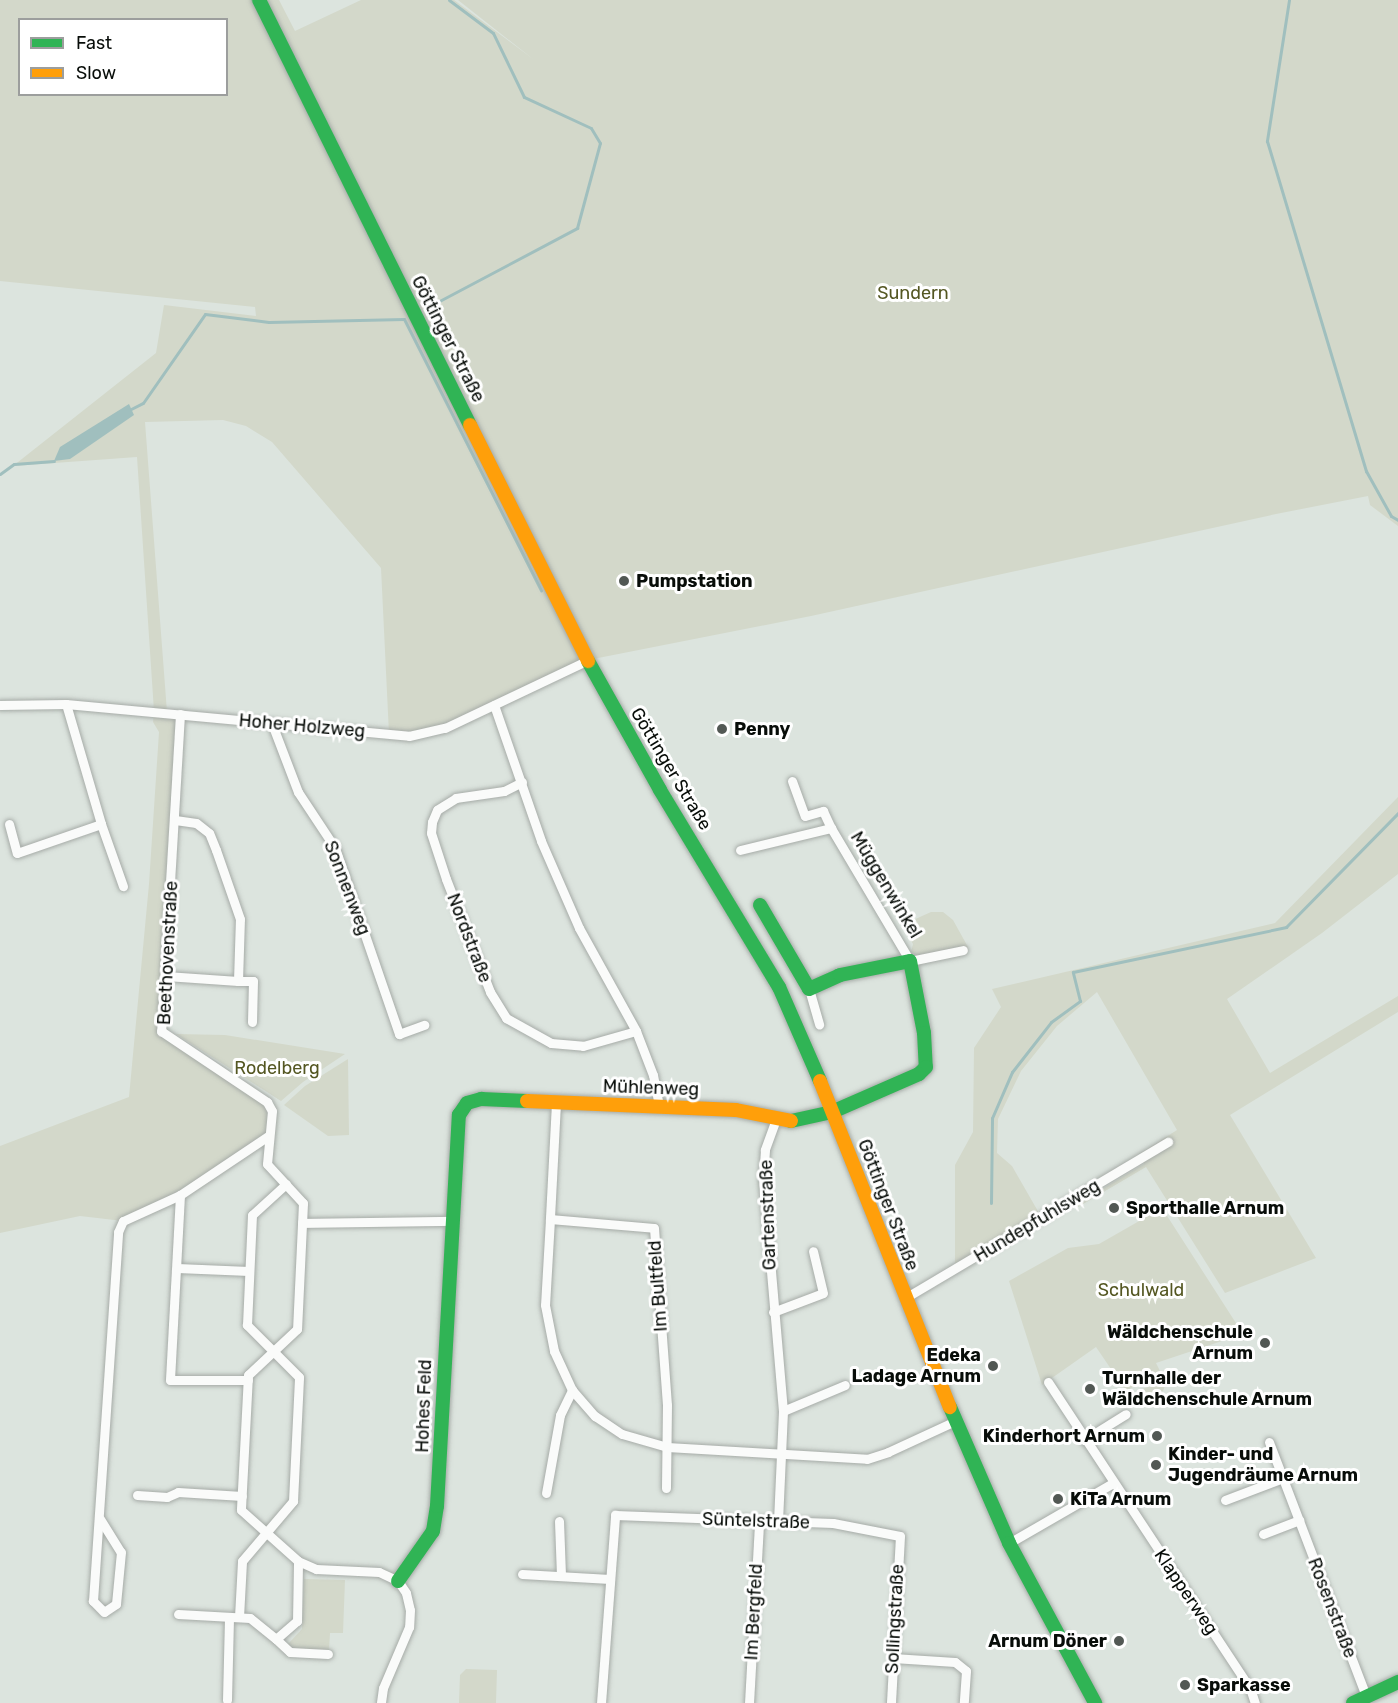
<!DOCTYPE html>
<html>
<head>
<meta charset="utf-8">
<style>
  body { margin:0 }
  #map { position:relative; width:1398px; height:1703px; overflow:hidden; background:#dce4de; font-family:Rubik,sans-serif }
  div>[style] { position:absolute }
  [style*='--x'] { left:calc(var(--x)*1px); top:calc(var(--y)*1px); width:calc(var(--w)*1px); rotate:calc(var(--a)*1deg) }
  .green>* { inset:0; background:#d3d8ca }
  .water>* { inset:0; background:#a0bfbe }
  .stream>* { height:3px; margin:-1.5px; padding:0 1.5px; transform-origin:1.5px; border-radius:1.5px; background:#a0bfbe }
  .roads { filter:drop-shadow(0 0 2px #a6aba7) drop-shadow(0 0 2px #a6aba7) }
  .street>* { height:9px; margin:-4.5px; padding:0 4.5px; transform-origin:4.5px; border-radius:4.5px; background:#fafbfa }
  .fast>* { height:14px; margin:-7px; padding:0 7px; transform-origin:7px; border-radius:7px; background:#30b455 }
  .slow>* { height:14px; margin:-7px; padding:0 7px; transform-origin:7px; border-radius:7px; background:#ff9f0a }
  .dots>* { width:16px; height:16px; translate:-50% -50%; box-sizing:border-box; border:3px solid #fff; border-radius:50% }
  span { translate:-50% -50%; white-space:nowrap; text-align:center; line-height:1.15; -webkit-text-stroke:6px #fff; paint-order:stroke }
  .park-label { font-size:18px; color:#545722 }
  .street-label { font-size:18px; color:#080d09 }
  .poi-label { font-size:18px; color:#080d09; font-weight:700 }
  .left { translate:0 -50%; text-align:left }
  .right { translate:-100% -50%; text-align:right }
  .legend { position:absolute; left:18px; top:18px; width:210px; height:78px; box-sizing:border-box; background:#fff; border:2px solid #9c9e9d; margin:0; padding:8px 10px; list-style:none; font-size:18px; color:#080d09 }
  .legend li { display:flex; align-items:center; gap:12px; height:30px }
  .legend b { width:30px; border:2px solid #9c9e9d }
</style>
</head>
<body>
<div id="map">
  <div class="green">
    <i style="clip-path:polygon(evenodd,0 0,279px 0,295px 31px,361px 0,454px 0,533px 59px,458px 0,1398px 0,1398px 526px,1370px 505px,1368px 496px,1276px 514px,811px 616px,588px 660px,445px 728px,389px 734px,381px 568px,272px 442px,246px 426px,223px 420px,145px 422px,167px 712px,180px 714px,161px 1031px,267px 1102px,268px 1136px,180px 1195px,123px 1221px,80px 1216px,0 1233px,0 1146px,129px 1097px,149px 884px,159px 732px,153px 722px,154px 711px,137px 457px,13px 466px,156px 353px,164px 305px,256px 316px,255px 307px,0 281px,0 0,20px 20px,226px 20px,226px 94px,20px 94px,20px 20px)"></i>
    <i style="clip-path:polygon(1398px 797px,1398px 874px,1322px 933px,1227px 999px,1270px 1073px,1398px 996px,1398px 1012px,1230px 1115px,1316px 1258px,1225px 1293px,1146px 1167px,1078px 1207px,1077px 1204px,1144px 1164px,1139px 1154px,1177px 1130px,1097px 992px,1057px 1026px,1021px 1071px,998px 1119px,997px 1153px,1012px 1166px,1039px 1213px,955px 1265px,955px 1165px,973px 1132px,974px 1048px,1001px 1007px,992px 989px,1275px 923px)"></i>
    <i style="clip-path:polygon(931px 912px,943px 912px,953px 920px,968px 947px,919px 957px,911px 952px,913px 944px,902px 925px)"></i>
    <i style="clip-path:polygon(176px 1034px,225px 1035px,345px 1054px,303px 1082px,281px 1101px)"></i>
    <i style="clip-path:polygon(348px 1059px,349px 1135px,328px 1136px,284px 1105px,305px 1086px)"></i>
    <i style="clip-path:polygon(1162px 1208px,1243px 1334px,1156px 1363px,1160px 1371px,1126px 1391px,1096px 1347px,1042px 1385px,1009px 1281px,1068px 1248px,1099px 1244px)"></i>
    <i style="clip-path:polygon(1173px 1370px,1179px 1375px,1177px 1380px,1173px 1377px,1167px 1381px,1163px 1391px,1138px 1398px,1134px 1396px,1142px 1389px,1158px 1384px,1166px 1372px)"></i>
    <i style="clip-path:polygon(304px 1579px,345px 1580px,343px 1633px,330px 1633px,329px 1650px,294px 1649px,288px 1644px,302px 1629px)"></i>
    <i style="clip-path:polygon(466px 1669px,497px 1670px,496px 1703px,459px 1703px,460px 1675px)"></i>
  </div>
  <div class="water">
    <i style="clip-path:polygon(129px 404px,134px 415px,70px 459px,54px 461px,60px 447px)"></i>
  </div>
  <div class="stream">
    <i style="--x:1289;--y:0;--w:143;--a:98.9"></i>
    <i style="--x:1267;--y:141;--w:345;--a:73.3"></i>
    <i style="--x:1366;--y:471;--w:51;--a:60.9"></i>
    <i style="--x:1391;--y:516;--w:8;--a:30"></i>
    <i style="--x:428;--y:307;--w:169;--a:-27.9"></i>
    <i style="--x:577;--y:228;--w:88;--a:-74.9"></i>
    <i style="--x:600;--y:143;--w:17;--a:-121"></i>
    <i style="--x:591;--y:128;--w:74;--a:-155.2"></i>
    <i style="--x:524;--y:97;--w:71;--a:-115.8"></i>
    <i style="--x:493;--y:33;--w:55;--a:-143.1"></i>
    <i style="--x:131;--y:409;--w:13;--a:-27"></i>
    <i style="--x:143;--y:403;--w:108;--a:-55.1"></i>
    <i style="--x:205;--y:314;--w:64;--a:7.1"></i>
    <i style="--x:269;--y:322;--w:135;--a:-1.3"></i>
    <i style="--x:404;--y:319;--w:304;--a:63.2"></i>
    <i style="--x:0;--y:474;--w:17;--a:-36"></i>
    <i style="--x:14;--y:464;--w:40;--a:-4.3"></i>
    <i style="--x:991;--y:1203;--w:85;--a:-89.3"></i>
    <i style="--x:992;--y:1118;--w:50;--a:-66.5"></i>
    <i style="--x:1012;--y:1072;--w:63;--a:-52"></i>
    <i style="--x:1051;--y:1022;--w:36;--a:-36"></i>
    <i style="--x:1080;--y:1001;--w:30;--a:-104"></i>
    <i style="--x:1073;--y:972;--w:218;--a:-11.9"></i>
    <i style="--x:1286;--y:927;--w:160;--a:-45.5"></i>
  </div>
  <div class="roads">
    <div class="street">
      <i style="--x:66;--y:704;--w:125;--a:73.7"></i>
      <i style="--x:101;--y:824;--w:66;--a:70.5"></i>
      <i style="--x:0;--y:705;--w:66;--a:-0.9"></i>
      <i style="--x:66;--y:704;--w:344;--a:5.3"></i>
      <i style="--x:409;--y:736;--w:37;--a:-13"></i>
      <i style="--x:445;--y:728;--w:158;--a:-25.4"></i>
      <i style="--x:494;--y:705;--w:144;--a:70.9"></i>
      <i style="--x:541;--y:841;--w:95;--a:66.4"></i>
      <i style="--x:579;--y:928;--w:118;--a:61"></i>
      <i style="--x:636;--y:1031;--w:47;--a:68.9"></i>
      <i style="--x:653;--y:1075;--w:33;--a:79"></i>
      <i style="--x:180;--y:714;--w:318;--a:93.4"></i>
      <i style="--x:161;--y:1031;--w:128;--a:33.8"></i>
      <i style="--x:267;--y:1102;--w:10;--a:61"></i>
      <i style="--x:272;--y:1111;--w:53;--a:95.4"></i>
      <i style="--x:267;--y:1164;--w:53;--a:47.3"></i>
      <i style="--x:303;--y:1203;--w:126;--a:92.7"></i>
      <i style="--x:297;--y:1329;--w:67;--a:136.8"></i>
      <i style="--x:248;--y:1375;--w:135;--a:93"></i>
      <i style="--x:241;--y:1510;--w:76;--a:41.8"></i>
      <i style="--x:298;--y:1561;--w:20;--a:24"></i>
      <i style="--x:316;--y:1569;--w:63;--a:2.7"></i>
      <i style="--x:379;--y:1572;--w:21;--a:25"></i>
      <i style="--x:398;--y:1581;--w:14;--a:56"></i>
      <i style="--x:406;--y:1593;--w:17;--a:77"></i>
      <i style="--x:410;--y:1610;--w:17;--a:93"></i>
      <i style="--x:409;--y:1627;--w:66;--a:113.1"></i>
      <i style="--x:383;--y:1688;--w:15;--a:98"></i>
      <i style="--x:272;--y:724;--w:73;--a:69.1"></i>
      <i style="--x:298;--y:792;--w:67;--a:56.5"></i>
      <i style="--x:335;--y:848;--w:197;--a:71"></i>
      <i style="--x:399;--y:1034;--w:27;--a:-20"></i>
      <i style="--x:792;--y:781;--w:37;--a:70"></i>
      <i style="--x:805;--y:816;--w:19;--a:-16"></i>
      <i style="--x:823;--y:811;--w:19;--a:65"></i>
      <i style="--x:522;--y:782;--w:20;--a:153"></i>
      <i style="--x:504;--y:791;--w:49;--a:171.7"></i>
      <i style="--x:456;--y:798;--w:22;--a:148"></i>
      <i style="--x:437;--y:810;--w:13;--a:113"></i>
      <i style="--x:432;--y:822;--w:11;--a:95"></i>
      <i style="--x:431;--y:833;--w:48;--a:71.9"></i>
      <i style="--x:446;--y:879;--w:121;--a:68.7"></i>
      <i style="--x:490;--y:992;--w:31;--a:58"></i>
      <i style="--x:506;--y:1018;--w:51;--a:29.1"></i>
      <i style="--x:551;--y:1043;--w:32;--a:5"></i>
      <i style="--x:583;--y:1046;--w:55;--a:-15.8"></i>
      <i style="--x:9;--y:824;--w:30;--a:75"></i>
      <i style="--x:17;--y:853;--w:89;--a:-19"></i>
      <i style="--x:740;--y:850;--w:94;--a:-13.6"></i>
      <i style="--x:831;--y:828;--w:155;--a:59.3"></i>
      <i style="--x:910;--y:961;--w:54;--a:-11.7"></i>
      <i style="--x:166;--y:976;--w:72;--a:4"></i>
      <i style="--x:238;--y:981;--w:62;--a:-88.2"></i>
      <i style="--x:240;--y:919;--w:73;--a:-109.2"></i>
      <i style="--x:216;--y:850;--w:18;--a:-112"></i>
      <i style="--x:209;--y:833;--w:16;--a:-142"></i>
      <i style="--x:196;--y:823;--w:21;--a:-172"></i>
      <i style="--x:238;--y:981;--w:15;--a:0"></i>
      <i style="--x:253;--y:981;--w:41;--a:91.4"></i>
      <i style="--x:809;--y:989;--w:37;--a:74"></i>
      <i style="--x:556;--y:1103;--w:116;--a:93"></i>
      <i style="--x:550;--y:1219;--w:104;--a:4.9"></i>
      <i style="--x:654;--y:1228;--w:177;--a:85.8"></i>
      <i style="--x:667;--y:1405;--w:83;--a:90.7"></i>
      <i style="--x:776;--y:1119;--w:33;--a:110"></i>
      <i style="--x:765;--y:1150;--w:28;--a:94"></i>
      <i style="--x:763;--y:1178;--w:234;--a:85.1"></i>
      <i style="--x:783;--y:1411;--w:111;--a:92.6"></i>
      <i style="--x:180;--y:1195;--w:185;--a:93.1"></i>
      <i style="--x:170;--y:1380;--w:78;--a:0"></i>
      <i style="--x:550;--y:1219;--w:86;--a:93.3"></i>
      <i style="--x:545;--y:1305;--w:47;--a:78.9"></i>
      <i style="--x:554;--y:1351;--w:43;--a:65.2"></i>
      <i style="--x:572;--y:1390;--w:35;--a:49"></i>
      <i style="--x:595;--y:1416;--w:32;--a:34"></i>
      <i style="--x:622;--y:1434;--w:47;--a:16.1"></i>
      <i style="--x:667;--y:1447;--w:200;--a:3.4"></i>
      <i style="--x:867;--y:1459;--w:22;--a:-18"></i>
      <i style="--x:888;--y:1452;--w:74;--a:-24.8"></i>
      <i style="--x:302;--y:1223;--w:151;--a:-0.8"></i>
      <i style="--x:177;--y:1268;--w:72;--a:2.4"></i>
      <i style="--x:905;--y:1298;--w:306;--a:-30.7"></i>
      <i style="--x:773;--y:1312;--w:53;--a:-20.8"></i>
      <i style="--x:823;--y:1293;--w:43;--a:-103.4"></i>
      <i style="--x:1048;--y:1382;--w:367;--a:56.6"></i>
      <i style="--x:1250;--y:1688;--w:16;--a:72"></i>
      <i style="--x:783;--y:1411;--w:67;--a:-22.8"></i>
      <i style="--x:1084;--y:1440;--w:49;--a:-31.8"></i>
      <i style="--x:1269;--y:1442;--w:272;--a:69.1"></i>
      <i style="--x:546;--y:1493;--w:79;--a:-79.8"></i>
      <i style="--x:560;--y:1415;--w:28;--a:-64"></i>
      <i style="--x:137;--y:1495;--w:30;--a:4"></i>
      <i style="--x:167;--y:1497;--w:12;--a:-24"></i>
      <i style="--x:178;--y:1492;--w:64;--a:3.6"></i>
      <i style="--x:1225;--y:1500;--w:62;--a:-20.8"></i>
      <i style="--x:100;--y:1519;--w:39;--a:58"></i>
      <i style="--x:121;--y:1552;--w:52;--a:95.5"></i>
      <i style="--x:116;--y:1604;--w:14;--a:146"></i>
      <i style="--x:104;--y:1612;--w:16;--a:-135"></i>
      <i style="--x:93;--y:1601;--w:370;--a:-86.1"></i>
      <i style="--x:118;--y:1232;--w:12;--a:-66"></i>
      <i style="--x:123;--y:1221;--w:63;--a:-24.5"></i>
      <i style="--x:180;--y:1195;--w:106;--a:-33.8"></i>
      <i style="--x:559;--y:1521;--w:55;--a:87.9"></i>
      <i style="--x:1263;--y:1534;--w:39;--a:-21"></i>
      <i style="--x:1009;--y:1543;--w:120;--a:-30"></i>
      <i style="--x:522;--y:1574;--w:88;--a:3.3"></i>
      <i style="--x:178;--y:1614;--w:72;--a:3.2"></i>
      <i style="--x:250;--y:1618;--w:33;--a:39"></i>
      <i style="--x:276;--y:1639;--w:28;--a:-41"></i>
      <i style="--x:297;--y:1621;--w:60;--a:-89"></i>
      <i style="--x:239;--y:1617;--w:56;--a:-86.9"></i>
      <i style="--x:242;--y:1561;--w:79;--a:-49.6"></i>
      <i style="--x:293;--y:1501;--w:124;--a:-87.2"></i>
      <i style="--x:299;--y:1377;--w:74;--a:-135"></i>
      <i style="--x:247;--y:1325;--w:110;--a:-87.4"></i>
      <i style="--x:252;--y:1215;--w:46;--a:-42.4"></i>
      <i style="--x:276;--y:1639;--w:19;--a:43"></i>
      <i style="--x:290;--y:1652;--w:38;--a:3"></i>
      <i style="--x:893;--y:1658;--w:62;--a:3.7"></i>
      <i style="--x:955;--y:1662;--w:14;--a:39"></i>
      <i style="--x:966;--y:1671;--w:32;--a:94"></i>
      <i style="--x:227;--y:1700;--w:83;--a:-88.6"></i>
      <i style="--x:601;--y:1703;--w:189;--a:-85.7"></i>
      <i style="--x:615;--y:1515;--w:218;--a:2.1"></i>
      <i style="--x:833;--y:1523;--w:68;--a:11"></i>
      <i style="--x:900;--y:1536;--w:167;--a:93.1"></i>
      <i style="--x:749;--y:1703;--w:181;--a:-86.8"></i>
    </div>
    <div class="fast">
      <i style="--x:259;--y:0;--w:474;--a:63.6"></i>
      <i style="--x:588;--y:661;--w:148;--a:60.8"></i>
      <i style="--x:660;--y:790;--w:230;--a:58.9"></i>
      <i style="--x:779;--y:987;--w:103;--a:66.4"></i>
      <i style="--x:760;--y:905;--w:97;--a:59.7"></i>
      <i style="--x:809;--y:989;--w:34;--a:-24"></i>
      <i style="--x:840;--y:975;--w:71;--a:-11.3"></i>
      <i style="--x:910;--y:961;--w:73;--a:79"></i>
      <i style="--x:924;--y:1033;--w:34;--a:87"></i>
      <i style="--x:926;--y:1067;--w:10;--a:135"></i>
      <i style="--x:919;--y:1074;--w:95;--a:156.4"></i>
      <i style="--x:832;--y:1112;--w:42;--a:167.6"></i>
      <i style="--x:950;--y:1407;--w:148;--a:66.5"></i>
      <i style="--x:1009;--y:1543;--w:182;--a:61.7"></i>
      <i style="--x:398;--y:1581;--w:61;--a:-55"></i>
      <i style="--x:433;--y:1531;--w:25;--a:-81"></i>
      <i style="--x:437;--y:1506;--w:392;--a:-86.8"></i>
      <i style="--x:459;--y:1115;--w:14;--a:-56"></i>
      <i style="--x:467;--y:1103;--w:15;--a:-16"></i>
      <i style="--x:481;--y:1099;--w:46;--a:2.5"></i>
      <i style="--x:1353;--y:1703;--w:50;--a:-25"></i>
    </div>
    <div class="slow">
      <i style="--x:470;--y:425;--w:264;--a:63.4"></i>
      <i style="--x:820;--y:1081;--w:351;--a:68.3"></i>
      <i style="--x:527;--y:1101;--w:209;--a:2.5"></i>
      <i style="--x:736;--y:1110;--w:56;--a:11.3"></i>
    </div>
  </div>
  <div class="dots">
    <i style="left:624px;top:581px;background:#525854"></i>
    <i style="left:722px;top:729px;background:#525854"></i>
    <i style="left:1114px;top:1208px;background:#525854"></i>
    <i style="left:1265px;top:1343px;background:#525854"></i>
    <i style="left:993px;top:1366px;background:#525854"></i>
    <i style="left:1090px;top:1389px;background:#525854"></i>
    <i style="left:1157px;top:1436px;background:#525854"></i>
    <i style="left:1156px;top:1465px;background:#525854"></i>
    <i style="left:1058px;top:1499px;background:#525854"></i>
    <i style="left:1119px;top:1641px;background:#525854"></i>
    <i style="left:1185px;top:1685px;background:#525854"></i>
  </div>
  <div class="park-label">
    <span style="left:913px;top:293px">Sundern</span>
    <span style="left:277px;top:1068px">Rodelberg</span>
    <span style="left:1141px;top:1290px">Schulwald</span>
  </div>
  <div class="street-label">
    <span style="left:448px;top:339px;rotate:63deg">Göttinger Straße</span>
    <span style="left:302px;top:726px;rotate:5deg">Hoher Holzweg</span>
    <span style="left:671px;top:769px;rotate:59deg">Göttinger Straße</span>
    <span style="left:886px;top:885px;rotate:59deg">Müggenwinkel</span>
    <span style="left:347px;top:888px;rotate:69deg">Sonnenweg</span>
    <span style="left:469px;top:938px;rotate:69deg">Nordstraße</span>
    <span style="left:168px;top:953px;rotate:-87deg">Beethovenstraße</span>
    <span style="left:651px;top:1088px;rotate:2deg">Mühlenweg</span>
    <span style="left:888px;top:1205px;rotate:69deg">Göttinger Straße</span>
    <span style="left:768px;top:1215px;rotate:-92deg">Gartenstraße</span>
    <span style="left:1037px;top:1221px;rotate:-31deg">Hundepfuhlsweg</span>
    <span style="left:658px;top:1286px;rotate:-94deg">Im Bultfeld</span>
    <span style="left:424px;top:1406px;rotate:-88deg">Hohes Feld</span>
    <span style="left:756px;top:1521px;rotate:2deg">Süntelstraße</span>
    <span style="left:1186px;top:1592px;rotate:56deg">Klapperweg</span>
    <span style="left:1332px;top:1608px;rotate:69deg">Rosenstraße</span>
    <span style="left:754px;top:1612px;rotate:-87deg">Im Bergfeld</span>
    <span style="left:895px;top:1619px;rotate:-87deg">Sollingstraße</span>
  </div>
  <div class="poi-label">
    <span class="left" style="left:636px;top:581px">Pumpstation</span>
    <span class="left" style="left:734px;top:729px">Penny</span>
    <span class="left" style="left:1126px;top:1208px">Sporthalle Arnum</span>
    <span class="right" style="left:1253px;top:1343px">Wäldchenschule<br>Arnum</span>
    <span class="right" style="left:981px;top:1366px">Edeka<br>Ladage Arnum</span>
    <span class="left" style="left:1102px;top:1389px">Turnhalle der<br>Wäldchenschule Arnum</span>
    <span class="right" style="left:1145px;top:1436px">Kinderhort Arnum</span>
    <span class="left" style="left:1168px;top:1465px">Kinder- und<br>Jugendräume Arnum</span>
    <span class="left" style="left:1070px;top:1499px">KiTa Arnum</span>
    <span class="right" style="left:1107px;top:1641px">Arnum Döner</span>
    <span class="left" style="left:1197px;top:1685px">Sparkasse</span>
  </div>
  <ul class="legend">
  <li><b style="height:8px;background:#30b455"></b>Fast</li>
  <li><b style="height:8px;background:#ff9f0a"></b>Slow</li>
  </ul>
</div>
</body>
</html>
